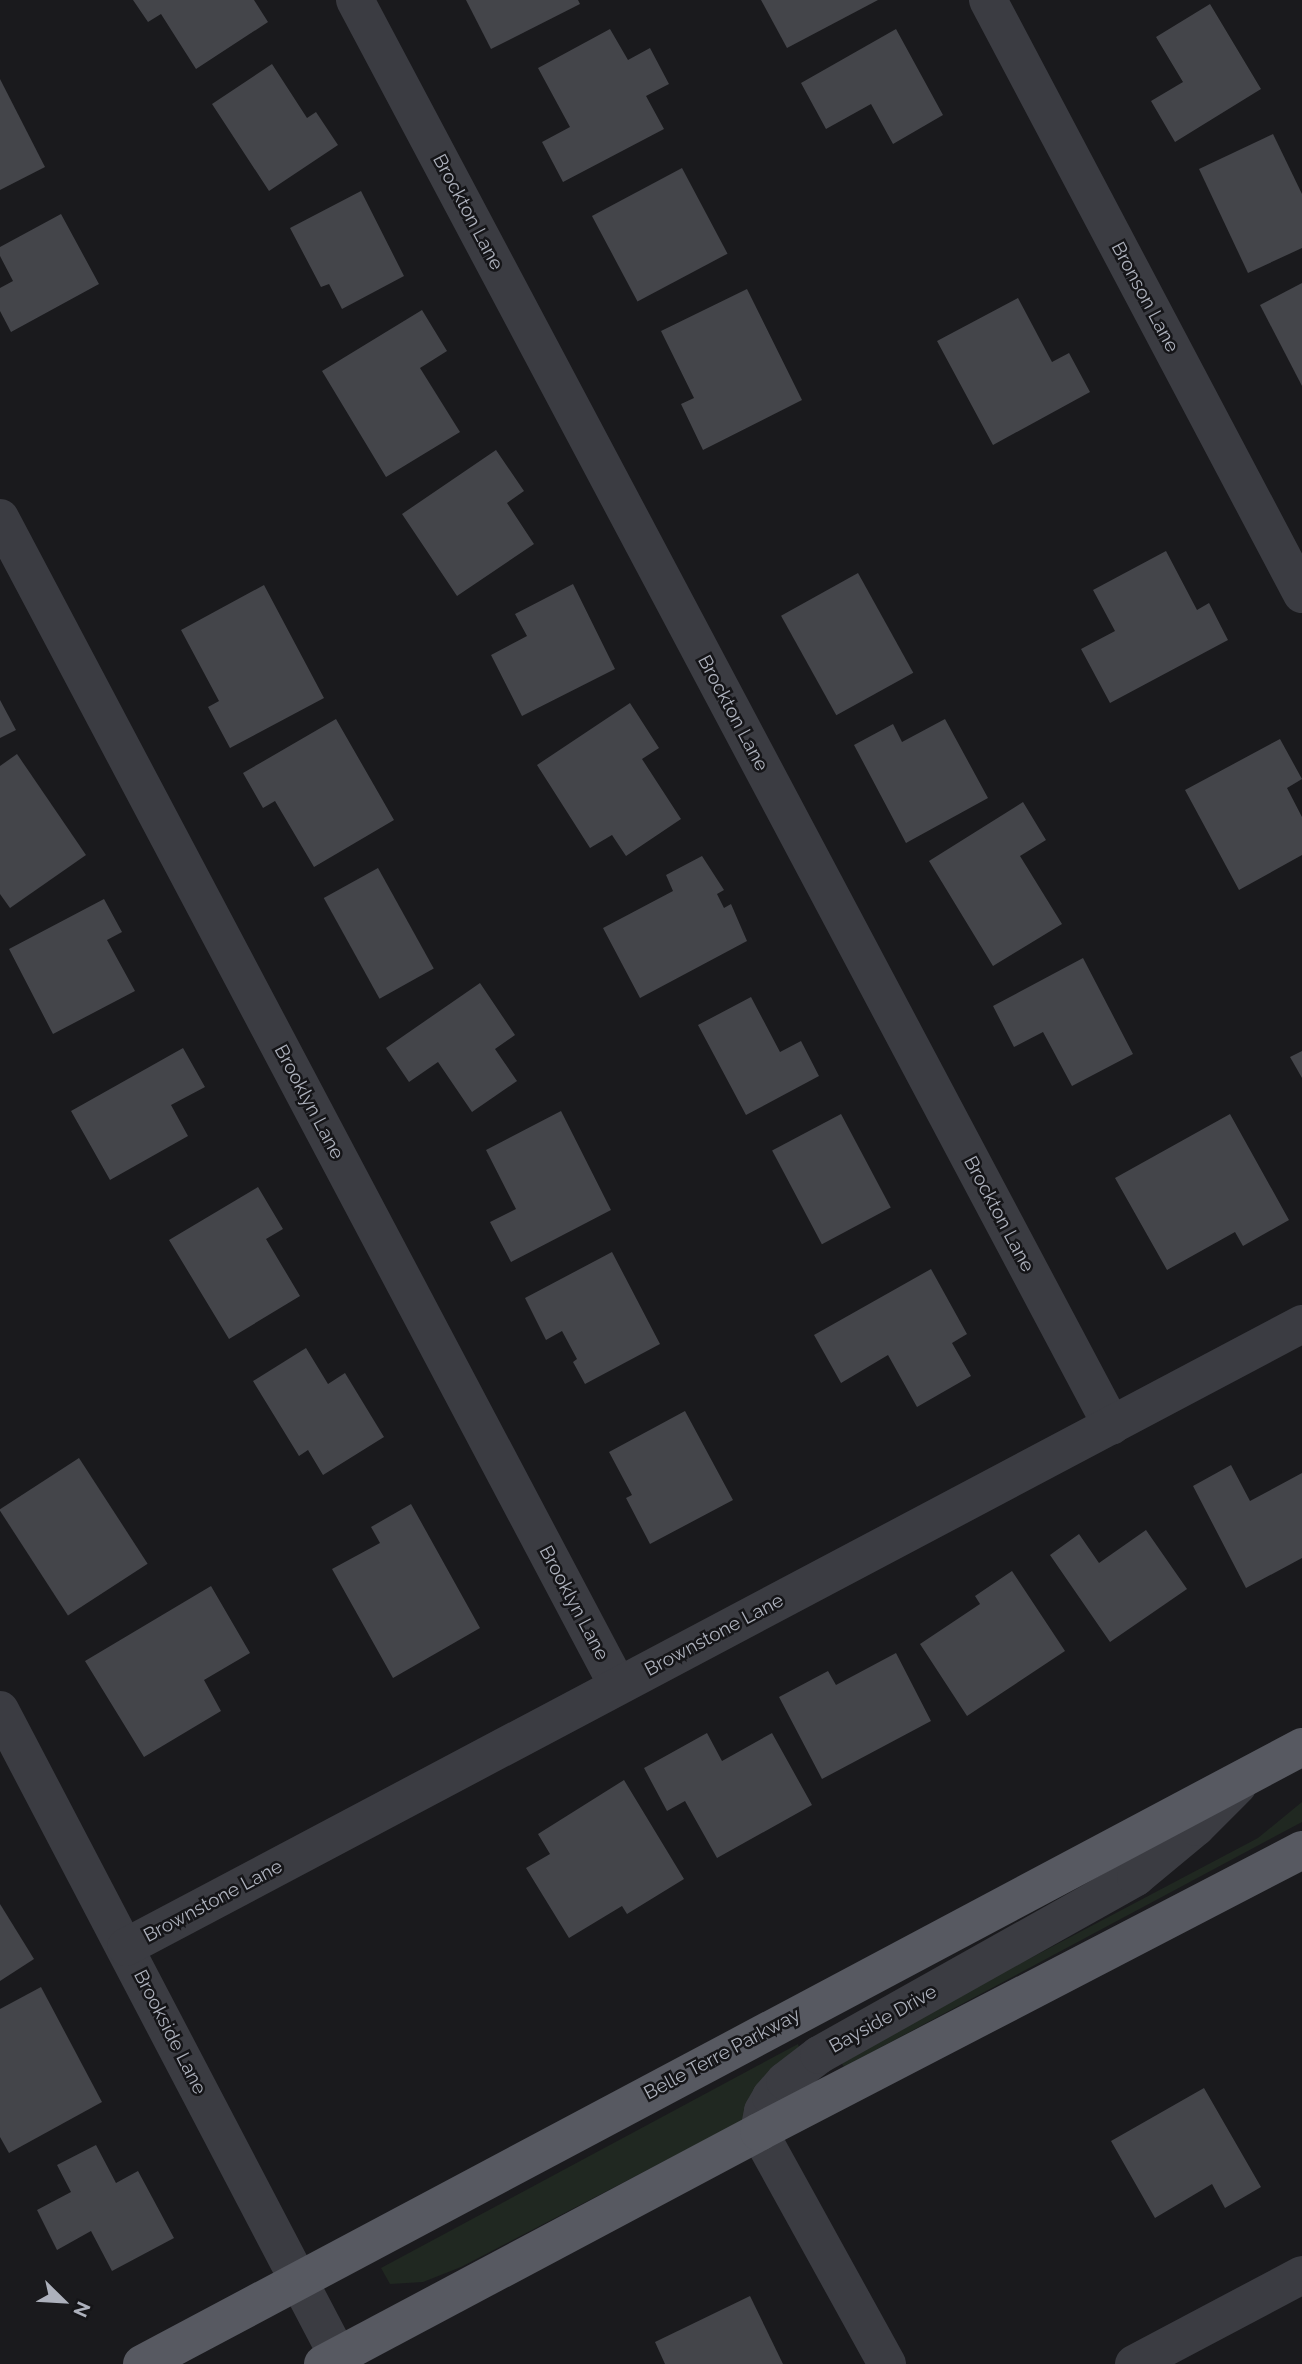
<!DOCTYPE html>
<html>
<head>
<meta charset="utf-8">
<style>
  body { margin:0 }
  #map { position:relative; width:1302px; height:2364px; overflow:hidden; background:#1a1a1d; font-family:Raleway,sans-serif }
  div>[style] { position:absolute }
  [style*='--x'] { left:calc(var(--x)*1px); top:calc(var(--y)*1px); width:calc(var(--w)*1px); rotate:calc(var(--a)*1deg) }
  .green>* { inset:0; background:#202821 }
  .building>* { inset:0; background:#44454a; transform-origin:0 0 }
  .minor>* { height:38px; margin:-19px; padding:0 19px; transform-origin:19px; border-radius:19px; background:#3b3c42 }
  .major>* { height:38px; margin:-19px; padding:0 19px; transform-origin:19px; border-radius:19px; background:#575961 }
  span { translate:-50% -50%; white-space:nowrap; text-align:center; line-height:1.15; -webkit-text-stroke:5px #151518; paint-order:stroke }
  .street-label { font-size:19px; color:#adb1bc }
  .north { position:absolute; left:28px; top:2266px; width:70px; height:70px; -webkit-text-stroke:5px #151518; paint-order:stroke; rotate:114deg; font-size:19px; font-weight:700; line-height:28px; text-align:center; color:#adb1bc }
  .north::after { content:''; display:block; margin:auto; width:24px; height:32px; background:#adb1bc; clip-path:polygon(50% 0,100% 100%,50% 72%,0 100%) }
</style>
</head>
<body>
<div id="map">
  <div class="green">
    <i style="clip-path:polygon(1302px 1802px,1302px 1822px,844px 2067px,839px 2059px,1258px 1838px)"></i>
    <i style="clip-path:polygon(798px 2044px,800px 2051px,751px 2116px,461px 2267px,423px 2282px,390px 2284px,381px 2268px)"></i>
  </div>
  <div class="building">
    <i style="clip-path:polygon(133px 0,254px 0,268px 22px,196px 69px,161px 14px,148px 22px)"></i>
    <i style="clip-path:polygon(466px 0,578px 0,580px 4px,491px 49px)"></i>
    <i style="clip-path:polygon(761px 0,878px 0,787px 48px)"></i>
    <i style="clip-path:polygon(1210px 4px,1261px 89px,1175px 142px,1151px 101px,1183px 82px,1156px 37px)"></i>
    <i style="clip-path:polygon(610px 29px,628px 60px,650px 48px,669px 84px,646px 96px,664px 129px,563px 182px,542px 142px,570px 127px,538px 68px)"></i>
    <i style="clip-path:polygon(896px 29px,943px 115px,893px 144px,871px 104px,826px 129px,801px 83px)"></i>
    <i style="clip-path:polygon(272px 64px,307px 118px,316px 112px,338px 145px,269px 191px,212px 104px)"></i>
    <i style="clip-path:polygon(0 79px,45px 167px,0 190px)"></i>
    <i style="clip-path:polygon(1273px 134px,1302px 194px,1302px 248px,1248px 273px,1199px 169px)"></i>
    <i style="left:682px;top:168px;width:97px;height:102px;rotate:62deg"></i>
    <i style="clip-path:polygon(361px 191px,404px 276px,342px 309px,329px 284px,321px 287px,290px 228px)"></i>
    <i style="clip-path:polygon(61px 214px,99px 284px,11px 332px,0 311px,0 288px,13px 281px,0 256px,0 247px)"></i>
    <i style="clip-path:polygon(1302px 283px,1302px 386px,1260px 305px)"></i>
    <i style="clip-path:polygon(747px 289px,802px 400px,703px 450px,681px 404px,694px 398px,661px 331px)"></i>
    <i style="clip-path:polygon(1018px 298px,1052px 362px,1069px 353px,1090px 392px,993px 445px,937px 341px)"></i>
    <i style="clip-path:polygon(422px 310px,447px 351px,420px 368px,460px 432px,386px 477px,322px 371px)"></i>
    <i style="clip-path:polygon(496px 450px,524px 491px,507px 503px,534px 544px,457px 596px,402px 514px)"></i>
    <i style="clip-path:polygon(1166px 551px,1197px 610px,1209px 603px,1228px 640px,1110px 703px,1081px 649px,1115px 631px,1093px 590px)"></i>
    <i style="left:858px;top:573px;width:114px;height:88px;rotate:61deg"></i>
    <i style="clip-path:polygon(573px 584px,615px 669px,522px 716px,491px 655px,527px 636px,515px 614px)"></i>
    <i style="clip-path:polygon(264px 585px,324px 698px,230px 748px,208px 707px,219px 701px,181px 630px)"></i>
    <i style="clip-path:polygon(0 700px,16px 730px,0 738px)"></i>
    <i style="clip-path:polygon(630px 703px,659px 748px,642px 759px,681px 819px,626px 856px,612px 835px,590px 848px,537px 765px)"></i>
    <i style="clip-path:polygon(336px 719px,394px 820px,314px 867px,275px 801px,263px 808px,243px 773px)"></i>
    <i style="clip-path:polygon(945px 719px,988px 798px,906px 843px,854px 745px,893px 724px,902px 742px)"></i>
    <i style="clip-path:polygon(1280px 739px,1302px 779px,1287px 788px,1302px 817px,1302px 855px,1239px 890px,1185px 790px)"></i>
    <i style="clip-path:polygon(17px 754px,86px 855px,10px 908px,0 894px,0 766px)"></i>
    <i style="clip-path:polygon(1023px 802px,1046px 840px,1020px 856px,1062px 924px,993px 966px,929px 861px)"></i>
    <i style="clip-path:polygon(702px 856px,724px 890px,717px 894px,724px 908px,731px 904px,747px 941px,640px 998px,603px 928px,673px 891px,666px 875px)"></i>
    <i style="left:378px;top:868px;width:115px;height:62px;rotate:61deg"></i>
    <i style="clip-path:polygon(104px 899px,122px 932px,107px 940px,135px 991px,53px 1034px,9px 949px)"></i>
    <i style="clip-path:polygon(1083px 958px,1133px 1054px,1072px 1086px,1043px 1032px,1014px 1047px,993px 1006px)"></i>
    <i style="clip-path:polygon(480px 983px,515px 1035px,495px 1049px,517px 1081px,472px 1112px,438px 1062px,409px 1082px,386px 1048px)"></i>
    <i style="clip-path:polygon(751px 997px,780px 1052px,801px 1041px,819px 1076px,746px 1115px,698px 1025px)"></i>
    <i style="clip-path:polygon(183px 1048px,205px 1087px,171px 1105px,188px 1136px,110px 1180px,71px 1111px)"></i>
    <i style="clip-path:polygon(1302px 1051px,1302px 1078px,1290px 1057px)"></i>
    <i style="clip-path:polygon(561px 1111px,611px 1210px,511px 1262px,490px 1222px,516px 1209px,486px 1150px)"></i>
    <i style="left:841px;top:1114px;width:106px;height:78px;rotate:62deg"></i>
    <i style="clip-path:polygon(1230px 1114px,1289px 1220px,1243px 1246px,1235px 1232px,1167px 1270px,1115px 1178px)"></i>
    <i style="clip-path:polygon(258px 1187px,283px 1229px,266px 1239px,300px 1296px,229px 1339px,169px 1240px)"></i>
    <i style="clip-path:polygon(612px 1252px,660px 1344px,585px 1384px,573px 1362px,577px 1359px,562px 1331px,546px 1340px,525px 1298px)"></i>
    <i style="clip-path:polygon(931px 1269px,967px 1334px,952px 1343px,971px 1376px,917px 1407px,888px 1355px,841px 1383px,814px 1335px)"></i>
    <i style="clip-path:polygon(306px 1348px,328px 1384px,345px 1373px,384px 1437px,323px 1475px,308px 1450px,299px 1456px,253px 1381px)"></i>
    <i style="clip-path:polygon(685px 1411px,733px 1500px,650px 1544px,626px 1498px,632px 1495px,609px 1452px)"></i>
    <i style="left:79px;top:1458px;width:126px;height:95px;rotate:57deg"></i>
    <i style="clip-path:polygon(1231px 1465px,1250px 1501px,1302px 1473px,1302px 1558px,1246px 1588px,1193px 1486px)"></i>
    <i style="clip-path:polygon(411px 1504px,480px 1628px,393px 1678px,332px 1569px,380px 1543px,371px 1527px)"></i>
    <i style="clip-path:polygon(1146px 1530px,1187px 1589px,1110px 1642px,1050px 1555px,1079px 1534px,1099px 1563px)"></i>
    <i style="clip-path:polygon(1012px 1571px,1065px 1651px,967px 1716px,920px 1644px,980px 1604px,975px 1596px)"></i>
    <i style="clip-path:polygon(211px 1586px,250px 1653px,204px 1680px,221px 1711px,144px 1757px,85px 1661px)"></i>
    <i style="clip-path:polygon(896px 1653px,931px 1721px,822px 1779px,779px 1697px,828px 1671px,836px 1685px)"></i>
    <i style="clip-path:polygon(707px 1733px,722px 1761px,772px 1733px,812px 1805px,717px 1858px,685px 1801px,667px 1811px,644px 1768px)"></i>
    <i style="clip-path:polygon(624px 1780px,684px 1879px,627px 1914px,622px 1906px,569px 1938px,526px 1868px,550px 1854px,538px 1834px)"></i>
    <i style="clip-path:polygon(0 1904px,34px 1959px,0 1981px)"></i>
    <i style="clip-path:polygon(41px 1987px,102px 2102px,9px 2153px,0 2137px,0 2009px)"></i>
    <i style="clip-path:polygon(1204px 2088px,1261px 2187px,1225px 2208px,1212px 2184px,1155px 2218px,1111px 2141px)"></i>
    <i style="clip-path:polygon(96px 2145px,116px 2183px,138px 2171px,174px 2238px,112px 2271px,91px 2231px,57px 2250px,37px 2210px,71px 2192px,57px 2165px)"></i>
    <i style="clip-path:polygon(750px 2296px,783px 2364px,665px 2364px,655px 2342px)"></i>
  </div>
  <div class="minor">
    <i style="--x:355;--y:0;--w:1614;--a:62.04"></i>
    <i style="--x:988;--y:0;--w:672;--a:62.14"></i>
    <i style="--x:0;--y:518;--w:1321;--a:62.12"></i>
    <i style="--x:0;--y:1710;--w:729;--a:62.38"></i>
    <i style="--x:126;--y:1947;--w:1331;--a:-27.91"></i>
    <i style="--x:887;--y:2364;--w:265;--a:-118.9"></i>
    <i style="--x:759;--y:2132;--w:21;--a:-79"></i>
    <i style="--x:763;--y:2111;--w:16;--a:-60"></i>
    <i style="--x:771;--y:2097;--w:21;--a:-49"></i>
    <i style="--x:785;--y:2081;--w:43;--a:-37.4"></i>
    <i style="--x:819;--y:2055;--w:364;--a:-29.3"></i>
    <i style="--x:1136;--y:1877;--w:78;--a:-39.8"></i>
    <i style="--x:1196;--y:1827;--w:59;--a:-45"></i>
    <i style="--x:1134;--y:2364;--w:190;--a:-27.9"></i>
  </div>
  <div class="major">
    <i style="--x:142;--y:2364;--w:1314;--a:-28.01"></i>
    <i style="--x:323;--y:2364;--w:494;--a:-28"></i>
    <i style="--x:759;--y:2132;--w:612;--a:-27.44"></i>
  </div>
  <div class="street-label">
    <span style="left:468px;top:212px;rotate:62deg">Brockton Lane</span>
    <span style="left:1145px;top:297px;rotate:62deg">Bronson Lane</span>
    <span style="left:733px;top:713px;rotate:62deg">Brockton Lane</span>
    <span style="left:309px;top:1102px;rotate:62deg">Brooklyn Lane</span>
    <span style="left:999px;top:1214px;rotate:62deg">Brockton Lane</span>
    <span style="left:574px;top:1603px;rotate:62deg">Brooklyn Lane</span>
    <span style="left:714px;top:1635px;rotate:-28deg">Brownstone Lane</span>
    <span style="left:213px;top:1901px;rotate:-28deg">Brownstone Lane</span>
    <span style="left:883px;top:2019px;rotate:-29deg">Bayside Drive</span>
    <span style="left:170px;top:2032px;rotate:63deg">Brookside Lane</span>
    <span style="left:722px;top:2054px;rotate:-28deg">Belle Terre Parkway</span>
  </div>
  <div class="north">N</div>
</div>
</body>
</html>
